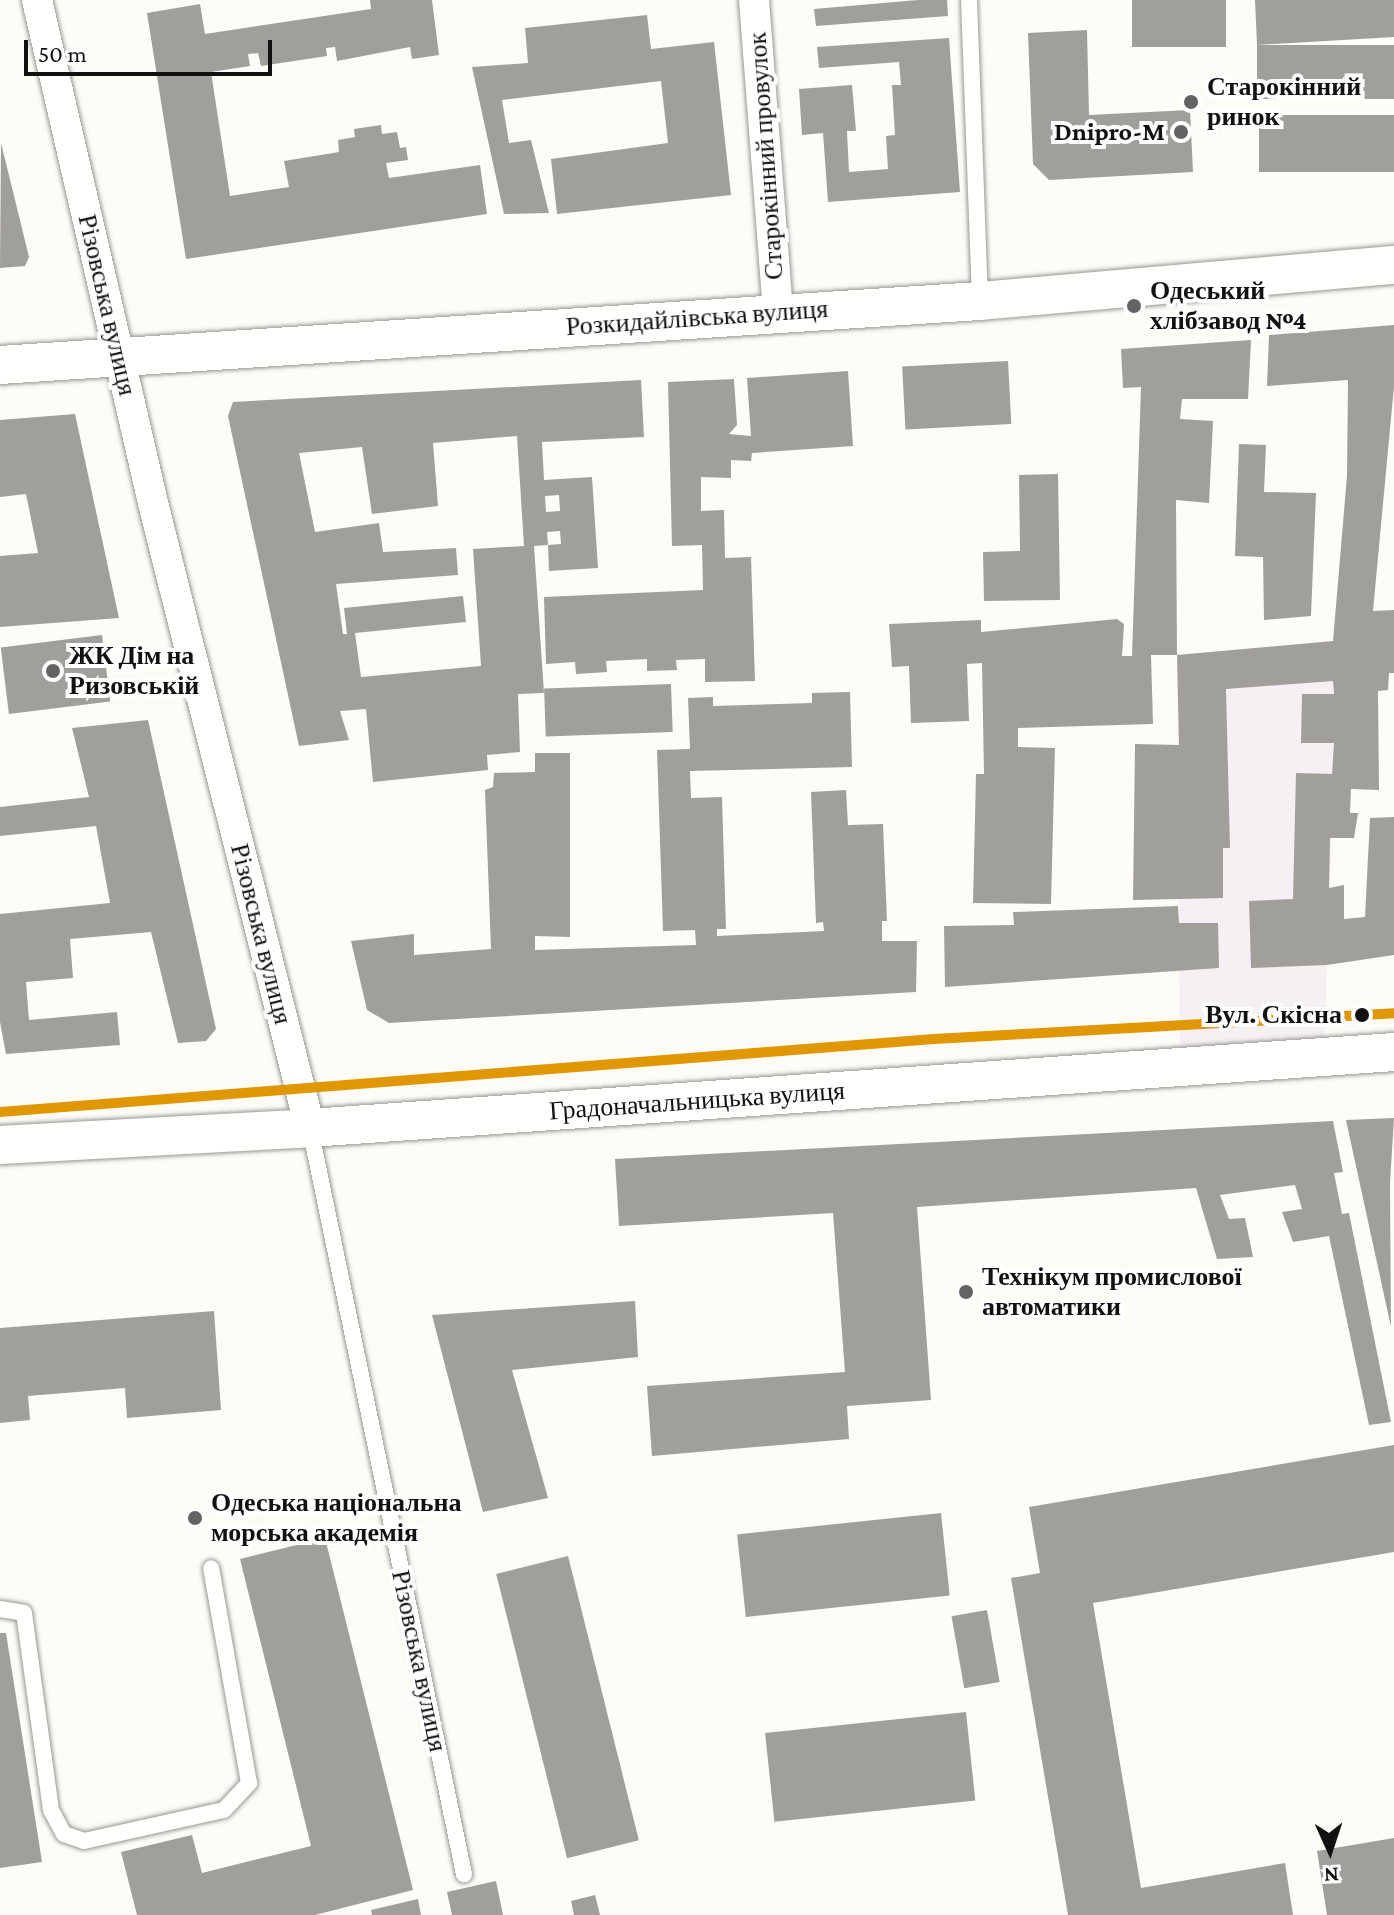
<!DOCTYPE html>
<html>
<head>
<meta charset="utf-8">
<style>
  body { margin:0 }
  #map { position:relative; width:1394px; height:1915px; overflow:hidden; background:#fdfcf7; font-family:"Crimson Pro",serif }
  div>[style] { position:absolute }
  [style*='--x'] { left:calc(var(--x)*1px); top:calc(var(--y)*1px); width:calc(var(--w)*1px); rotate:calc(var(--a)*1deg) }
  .industrial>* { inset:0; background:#f5f0f3 }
  .building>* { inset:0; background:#a19f9c; transform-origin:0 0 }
  .roads { filter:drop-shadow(0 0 2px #979795) drop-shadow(0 0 2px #979795) }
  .service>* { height:16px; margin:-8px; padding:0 8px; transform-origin:8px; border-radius:8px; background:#fffffe }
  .minor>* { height:30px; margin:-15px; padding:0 15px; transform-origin:15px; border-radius:15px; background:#fffffe }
  .tertiary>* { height:38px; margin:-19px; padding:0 19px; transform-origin:19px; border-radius:19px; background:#fffffe }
  .tram-1>* { height:10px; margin:-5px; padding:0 5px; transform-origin:5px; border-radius:5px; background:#e09702 }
  .dots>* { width:22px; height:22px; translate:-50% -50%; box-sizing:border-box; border:4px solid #fff; border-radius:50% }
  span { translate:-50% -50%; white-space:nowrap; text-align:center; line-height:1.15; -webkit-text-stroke:8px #fff; paint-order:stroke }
  .poi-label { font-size:26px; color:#111; font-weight:700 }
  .left { translate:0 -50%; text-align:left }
  .right { translate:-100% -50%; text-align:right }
  .street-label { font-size:26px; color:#111 }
  .stop-label { font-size:26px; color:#111; font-weight:700 }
  .north { position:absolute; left:1290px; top:1811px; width:80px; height:80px; -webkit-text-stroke:6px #fff; paint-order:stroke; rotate:177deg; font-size:22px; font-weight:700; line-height:32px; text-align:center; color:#111 }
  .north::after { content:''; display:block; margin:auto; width:28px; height:36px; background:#111; clip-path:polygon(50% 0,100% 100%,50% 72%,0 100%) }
  .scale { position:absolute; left:24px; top:40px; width:248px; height:36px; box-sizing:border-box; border:4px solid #111; border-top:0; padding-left:10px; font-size:24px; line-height:28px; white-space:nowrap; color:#111; -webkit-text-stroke:6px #fff; paint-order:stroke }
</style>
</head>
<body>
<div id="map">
  <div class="industrial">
    <i style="clip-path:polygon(1333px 641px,1334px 761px,1324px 1056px,1180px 1064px,1177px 655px)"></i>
  </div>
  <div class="building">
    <i style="clip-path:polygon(370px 0,432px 0,439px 55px,412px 59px,410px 47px,337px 61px,335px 47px,326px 48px,327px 56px,261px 66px,258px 53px,248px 54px,250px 66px,211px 72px,230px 196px,289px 187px,284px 161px,339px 152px,338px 140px,355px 137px,354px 129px,381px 125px,382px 134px,397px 132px,400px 148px,406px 147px,408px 160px,386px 163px,389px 178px,480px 165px,487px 214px,186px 259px,147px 13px,200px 4px,205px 34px,371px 9px)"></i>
    <i style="clip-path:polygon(918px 0,947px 0,948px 16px,816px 26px,814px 9px)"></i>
    <i style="left:1132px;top:0;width:94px;height:47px"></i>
    <i style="clip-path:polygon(1255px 0,1394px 0,1394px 37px,1257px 45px)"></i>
    <i style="clip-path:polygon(647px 15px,651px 49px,714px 42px,731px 195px,557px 214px,551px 159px,668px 143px,661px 81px,502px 100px,509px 143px,531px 140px,549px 213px,504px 214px,472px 67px,528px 63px,525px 28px)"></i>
    <i style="clip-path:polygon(1087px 30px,1089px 115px,1190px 110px,1193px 172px,1049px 180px,1033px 164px,1028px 33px)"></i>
    <i style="clip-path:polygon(949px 38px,960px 192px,828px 202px,823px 133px,802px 135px,799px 89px,852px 85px,856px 131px,847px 131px,849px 172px,888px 169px,886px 136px,895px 135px,892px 85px,901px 85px,899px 62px,819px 68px,817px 47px)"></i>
    <i style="left:1394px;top:45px;width:54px;height:137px;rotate:90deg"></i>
    <i style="left:1394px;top:115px;width:57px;height:135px;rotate:90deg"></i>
    <i style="clip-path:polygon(1px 143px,29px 257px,25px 266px,0 268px)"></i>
    <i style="clip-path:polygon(1394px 325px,1394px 386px,1373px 611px,1394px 610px,1394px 673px,1389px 673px,1388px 690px,1378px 691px,1379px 790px,1351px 789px,1350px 813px,1358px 813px,1354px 838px,1330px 838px,1329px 888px,1344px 885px,1344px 919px,1365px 917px,1370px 818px,1394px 817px,1394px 955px,1327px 965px,1251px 968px,1249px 901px,1293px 899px,1296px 773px,1332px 774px,1334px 743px,1301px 743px,1302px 694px,1334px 694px,1333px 681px,1226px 689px,1230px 848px,1223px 848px,1223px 898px,1133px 900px,1135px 744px,1179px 745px,1177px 655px,1333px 641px,1347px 476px,1348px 380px,1267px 386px,1269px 335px)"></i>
    <i style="clip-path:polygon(1251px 340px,1248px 399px,1182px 399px,1180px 419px,1213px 421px,1209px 503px,1176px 500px,1177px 655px,1151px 655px,1153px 724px,1018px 728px,1018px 747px,1055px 748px,1051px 904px,973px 903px,976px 774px,984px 774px,982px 663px,967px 664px,969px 721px,911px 723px,909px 666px,892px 667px,889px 624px,981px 620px,981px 632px,1117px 619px,1124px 624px,1122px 656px,1132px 656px,1141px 387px,1123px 388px,1121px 349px)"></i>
    <i style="left:1008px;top:361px;width:63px;height:106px;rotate:87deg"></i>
    <i style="clip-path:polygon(848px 371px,853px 446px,752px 453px,751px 461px,731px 460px,731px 478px,701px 477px,701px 511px,724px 510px,725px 558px,751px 557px,755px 681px,705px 682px,705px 659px,676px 660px,677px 670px,647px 671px,647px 659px,606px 661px,607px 672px,576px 674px,575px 662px,546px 664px,544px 597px,703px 590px,702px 545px,672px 546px,668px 382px,734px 379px,737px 425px,729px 434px,751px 436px,747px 378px)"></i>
    <i style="clip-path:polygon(evenodd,641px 380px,644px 437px,542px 442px,544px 480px,592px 477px,598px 568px,549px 571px,548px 545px,561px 544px,560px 531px,547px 532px,548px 545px,534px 546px,544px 693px,518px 694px,520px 752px,487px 755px,488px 770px,373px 782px,366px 709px,340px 711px,349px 740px,299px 746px,228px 416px,233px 402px,641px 380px,517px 436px,524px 546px,473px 549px,481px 666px,361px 677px,355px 633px,466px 622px,463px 596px,344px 608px,347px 634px,343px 634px,336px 584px,458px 575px,456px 548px,383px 552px,379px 523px,315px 532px,299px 453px,362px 447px,372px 514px,438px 506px,433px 443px,517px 436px,641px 380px,559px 495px,560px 511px,546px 512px,545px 496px,559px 495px)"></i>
    <i style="clip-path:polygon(75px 414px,119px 618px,0 627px,0 556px,38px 553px,26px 494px,0 497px,0 420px)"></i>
    <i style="clip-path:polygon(1239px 444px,1266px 445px,1264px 492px,1316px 493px,1311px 616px,1264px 620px,1263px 557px,1235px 556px)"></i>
    <i style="clip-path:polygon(1058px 474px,1060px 600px,984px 601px,983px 552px,1020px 551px,1019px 475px)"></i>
    <i style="left:102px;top:635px;width:67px;height:102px;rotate:83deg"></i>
    <i style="left:671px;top:684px;width:48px;height:127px;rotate:88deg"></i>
    <i style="clip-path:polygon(850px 692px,852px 767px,690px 771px,691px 798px,722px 797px,726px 929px,717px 929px,717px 936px,824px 931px,823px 922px,816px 923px,811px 792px,846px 790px,848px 825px,883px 824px,887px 921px,882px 921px,882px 941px,917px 941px,916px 992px,389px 1023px,367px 1010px,351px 941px,414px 934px,414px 955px,491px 949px,485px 790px,493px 787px,494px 773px,535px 772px,535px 753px,570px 753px,570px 937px,535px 936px,535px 950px,696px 945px,695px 930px,663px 931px,657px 750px,690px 749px,688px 698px,713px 697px,713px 706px,812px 703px,812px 693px)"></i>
    <i style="clip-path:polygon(148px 720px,216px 1029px,206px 1041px,178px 1043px,151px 932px,70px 939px,73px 978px,26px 982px,29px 1020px,117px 1012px,120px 1045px,6px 1054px,0 1022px,0 914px,110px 903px,96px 826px,0 836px,0 807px,89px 797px,72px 728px)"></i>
    <i style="clip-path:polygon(1178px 906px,1179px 923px,1218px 923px,1219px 968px,945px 987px,944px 926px,1014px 925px,1013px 912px)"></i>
    <i style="clip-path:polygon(1394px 1118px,1390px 1183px,1391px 1327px,1346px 1120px)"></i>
    <i style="clip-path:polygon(1333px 1121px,1343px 1172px,1334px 1173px,1342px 1214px,1349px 1213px,1391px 1422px,1369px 1425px,1329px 1236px,1293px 1242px,1282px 1212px,1302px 1209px,1295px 1185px,1220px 1195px,1229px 1219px,1245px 1218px,1253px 1257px,1217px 1259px,1196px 1188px,917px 1207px,931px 1400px,847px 1406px,849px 1439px,652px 1456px,647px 1386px,845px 1372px,833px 1213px,619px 1226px,615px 1159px)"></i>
    <i style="clip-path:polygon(635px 1301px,638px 1357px,512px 1370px,548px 1498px,483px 1512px,432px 1315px)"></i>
    <i style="clip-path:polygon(214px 1311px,221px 1410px,127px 1418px,125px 1388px,28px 1396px,30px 1420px,0 1423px,0 1328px)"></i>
    <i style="clip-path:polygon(1394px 1445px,1394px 1552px,1093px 1603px,1141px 1888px,1285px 1863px,1293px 1915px,1068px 1915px,1011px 1578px,1040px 1573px,1029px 1507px)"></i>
    <i style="left:941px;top:1513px;width:83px;height:205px;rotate:84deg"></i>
    <i style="clip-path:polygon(325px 1538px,413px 1890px,315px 1915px,137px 1915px,121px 1852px,192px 1835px,202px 1873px,311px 1846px,240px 1559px)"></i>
    <i style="left:568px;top:1556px;width:293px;height:74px;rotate:76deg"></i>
    <i style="left:987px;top:1610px;width:73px;height:36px;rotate:80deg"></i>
    <i style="clip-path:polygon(0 1633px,6px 1633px,42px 1862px,0 1868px)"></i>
    <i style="left:966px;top:1712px;width:89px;height:202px;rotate:84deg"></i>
    <i style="clip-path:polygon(1394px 1838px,1394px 1915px,1327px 1915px,1317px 1851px)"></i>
    <i style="clip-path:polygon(496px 1881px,503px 1915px,452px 1915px,447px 1892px)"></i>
    <i style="clip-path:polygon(595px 1895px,600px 1915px,574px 1915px,571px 1901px)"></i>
    <i style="clip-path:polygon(418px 1899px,421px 1915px,372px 1915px,371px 1910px)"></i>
  </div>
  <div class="roads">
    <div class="service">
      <i style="--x:969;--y:0;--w:301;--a:87.9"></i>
      <i style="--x:310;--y:1128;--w:762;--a:78.34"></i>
      <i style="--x:0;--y:1609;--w:24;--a:9"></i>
      <i style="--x:24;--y:1613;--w:199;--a:82.2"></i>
      <i style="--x:51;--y:1810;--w:27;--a:62"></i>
      <i style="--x:64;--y:1834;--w:21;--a:19"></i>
      <i style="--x:84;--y:1841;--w:143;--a:-12.5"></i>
      <i style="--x:224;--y:1810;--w:37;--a:-47"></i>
      <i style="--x:249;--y:1783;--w:218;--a:-100"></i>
    </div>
    <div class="minor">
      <i style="--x:37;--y:0;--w:520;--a:77.01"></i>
      <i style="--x:154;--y:507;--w:640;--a:75.9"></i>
      <i style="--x:754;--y:0;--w:314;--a:85.6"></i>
    </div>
    <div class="tertiary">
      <i style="--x:0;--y:365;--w:982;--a:-3.74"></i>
      <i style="--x:980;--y:301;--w:416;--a:-5"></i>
      <i style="--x:0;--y:1145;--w:310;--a:-3.1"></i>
      <i style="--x:310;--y:1128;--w:1087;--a:-4.01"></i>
    </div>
  </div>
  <div class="tram-1">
    <i style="--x:0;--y:1112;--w:937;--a:-4.47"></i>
    <i style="--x:934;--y:1039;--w:461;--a:-3.2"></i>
  </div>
  <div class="dots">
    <i style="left:1191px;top:102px;background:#646362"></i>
    <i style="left:1181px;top:132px;background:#646362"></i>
    <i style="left:1134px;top:306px;background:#646362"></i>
    <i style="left:53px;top:671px;background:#646362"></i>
    <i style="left:1362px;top:1015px;background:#111"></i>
    <i style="left:966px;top:1292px;background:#646362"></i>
    <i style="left:195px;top:1518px;background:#646362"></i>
  </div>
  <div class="poi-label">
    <span class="left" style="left:1207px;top:102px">Старокінний<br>ринок</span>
    <span class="right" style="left:1165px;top:132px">Dnipro-M</span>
    <span class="left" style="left:1150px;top:306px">Одеський<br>хлібзавод №4</span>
    <span class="left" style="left:69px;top:671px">ЖК Дім на<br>Ризовській</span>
    <span class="left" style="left:982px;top:1292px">Технікум промислової<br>автоматики</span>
    <span class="left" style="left:211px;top:1518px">Одеська національна<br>морська академія</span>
  </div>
  <div class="street-label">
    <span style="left:766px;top:156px;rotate:-94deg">Старокінний провулок</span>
    <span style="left:107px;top:305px;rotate:77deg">Різовська вулиця</span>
    <span style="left:697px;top:318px;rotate:-4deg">Розкидайлівська вулиця</span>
    <span style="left:261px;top:934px;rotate:76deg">Різовська вулиця</span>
    <span style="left:697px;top:1101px;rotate:-4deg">Градоначальницька вулиця</span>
    <span style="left:419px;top:1661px;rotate:78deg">Різовська вулиця</span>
  </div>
  <div class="stop-label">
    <span class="right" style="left:1342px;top:1015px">Вул. Скісна</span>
  </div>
  <div class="north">N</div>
  <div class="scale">50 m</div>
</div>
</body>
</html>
